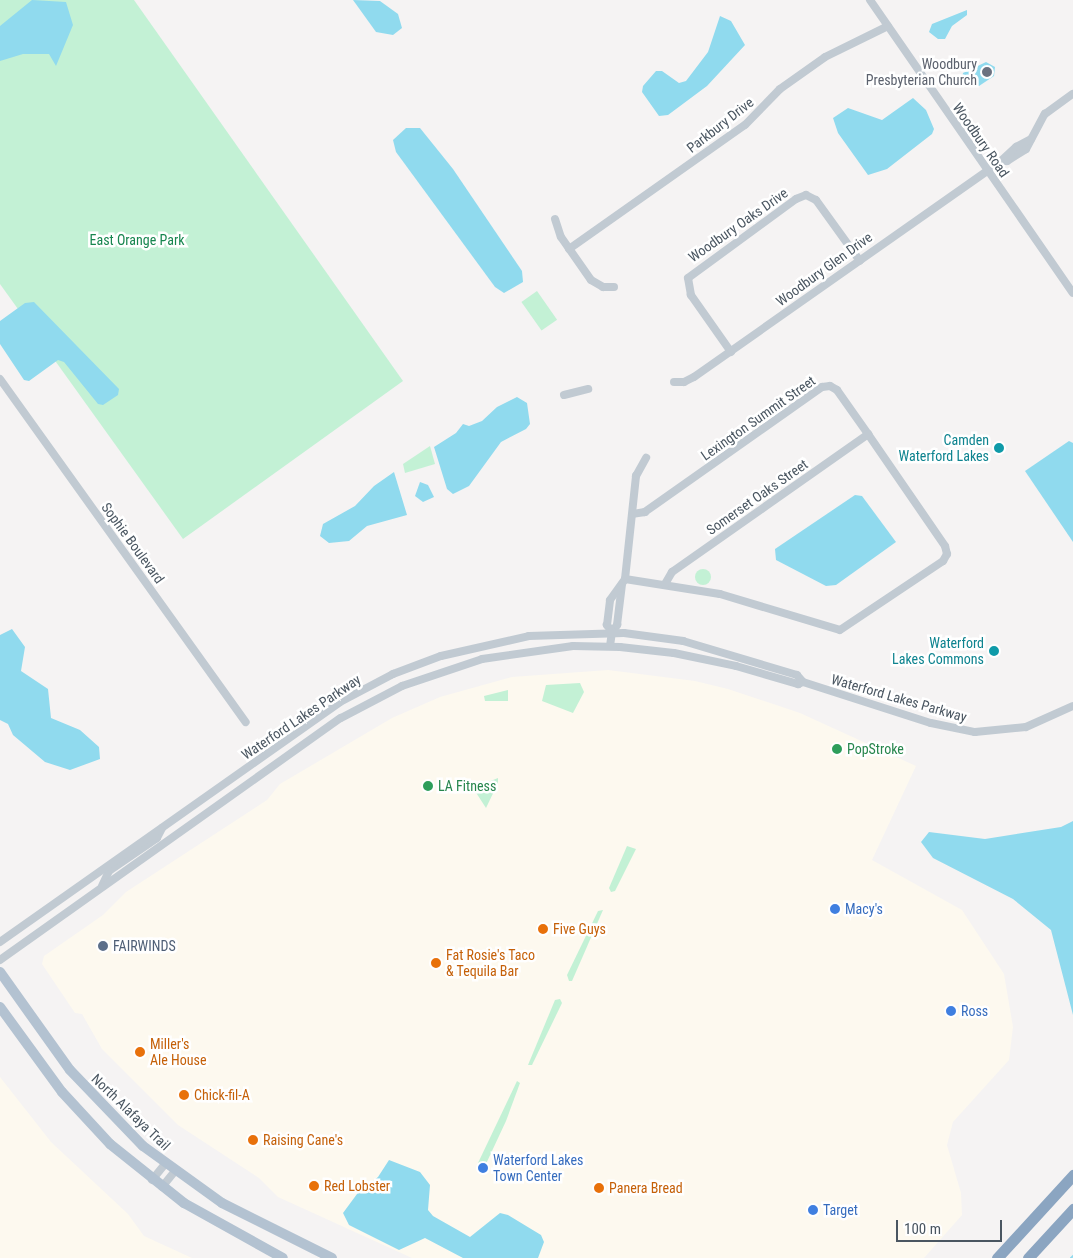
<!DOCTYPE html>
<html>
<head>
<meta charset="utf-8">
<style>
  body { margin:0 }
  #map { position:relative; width:1073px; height:1258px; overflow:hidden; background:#f5f3f3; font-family:"Roboto Condensed",sans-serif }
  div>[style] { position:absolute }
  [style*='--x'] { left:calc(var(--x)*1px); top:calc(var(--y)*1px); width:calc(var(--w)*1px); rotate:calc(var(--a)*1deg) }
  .commercial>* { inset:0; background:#fdf9ef }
  .green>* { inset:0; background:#c3f1d5; transform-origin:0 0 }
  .round { border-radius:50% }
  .water>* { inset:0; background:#90daee }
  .stream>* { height:2px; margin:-1px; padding:0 1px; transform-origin:1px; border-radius:1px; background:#90daee }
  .minor>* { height:8px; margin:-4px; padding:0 4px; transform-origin:4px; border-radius:4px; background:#c1cad2 }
  .major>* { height:10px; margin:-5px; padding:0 5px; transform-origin:5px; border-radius:5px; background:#b3c2d1 }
  .highway>* { height:11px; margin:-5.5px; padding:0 5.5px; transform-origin:5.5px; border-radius:5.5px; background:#8ba5c1 }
  .dots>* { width:14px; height:14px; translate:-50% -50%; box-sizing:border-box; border:2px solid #fff; border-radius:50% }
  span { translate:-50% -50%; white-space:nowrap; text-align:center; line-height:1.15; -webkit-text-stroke:5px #fff; paint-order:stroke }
  .worship-label { font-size:14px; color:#5b616d }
  .right { translate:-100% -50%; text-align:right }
  .street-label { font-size:14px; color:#4a5661 }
  .park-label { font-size:14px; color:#17864f }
  .culture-label { font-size:14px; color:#0d838f }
  .leisure-label { font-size:14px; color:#27864d }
  .left { translate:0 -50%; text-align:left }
  .shop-label { font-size:14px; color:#366cbe }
  .food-label { font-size:14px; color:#c56008 }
  .service-label { font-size:14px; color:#4e5e75 }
  .scale { position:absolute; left:896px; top:1220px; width:106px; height:22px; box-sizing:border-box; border:2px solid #4a5661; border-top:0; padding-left:6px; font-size:15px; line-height:18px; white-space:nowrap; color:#4a5661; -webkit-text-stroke:4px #fff; paint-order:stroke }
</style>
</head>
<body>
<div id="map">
  <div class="commercial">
    <i style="clip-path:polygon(608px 670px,695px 681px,728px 689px,800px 713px,916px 766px,872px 860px,962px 910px,1004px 974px,1013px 1027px,1009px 1060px,953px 1122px,947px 1145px,961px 1193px,962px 1215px,924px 1258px,412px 1258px,278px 1197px,259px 1178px,178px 1125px,102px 1049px,82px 1014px,75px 1013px,42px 964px,44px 956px,103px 915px,126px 892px,267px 800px,280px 784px,392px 718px,440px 697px,512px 677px)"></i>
    <i style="clip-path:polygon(0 1077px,51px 1142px,128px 1214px,144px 1236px,192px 1258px,0 1258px)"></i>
  </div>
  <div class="green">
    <i style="clip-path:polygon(0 0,134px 0,403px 381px,183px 539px,0 284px)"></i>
    <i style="left:537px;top:291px;width:35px;height:19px;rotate:55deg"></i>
    <i style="clip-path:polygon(430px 446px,435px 464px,405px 473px,403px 464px)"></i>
    <i class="round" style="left:695px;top:569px;width:16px;height:16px"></i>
    <i style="clip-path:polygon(580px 683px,584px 692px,573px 713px,542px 701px,546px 685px)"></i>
    <i style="clip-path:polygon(508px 690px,508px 701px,485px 701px,484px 696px)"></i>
    <i style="clip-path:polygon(498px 778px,498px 783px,486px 808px,473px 788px)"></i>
    <i style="clip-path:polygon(627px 846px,636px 849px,615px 891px,611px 892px,609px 888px)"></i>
    <i style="clip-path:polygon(603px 910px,572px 981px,569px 981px,567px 975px,598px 911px)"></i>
    <i style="clip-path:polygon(560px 999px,562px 1003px,532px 1065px,528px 1065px,555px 1000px)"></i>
    <i style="clip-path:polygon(517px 1081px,520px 1083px,506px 1121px,485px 1166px,481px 1168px,478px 1163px)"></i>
  </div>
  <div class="water">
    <i style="clip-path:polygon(32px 0,66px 2px,73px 25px,56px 66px,49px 54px,23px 54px,0 61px,0 26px)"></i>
    <i style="clip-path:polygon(353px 0,380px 1px,398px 14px,402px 28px,393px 35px,376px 32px)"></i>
    <i style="clip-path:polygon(967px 10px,967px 15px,952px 26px,945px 39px,938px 39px,929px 32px,932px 24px)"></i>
    <i style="clip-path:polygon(720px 16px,731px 21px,745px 45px,707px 86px,668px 115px,659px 116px,642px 92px,643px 86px,656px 71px,662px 71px,679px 83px,686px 81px,708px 52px)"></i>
    <i style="clip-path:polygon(986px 62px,995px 67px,994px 76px,979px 86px,967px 85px,962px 79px,963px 73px)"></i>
    <i style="clip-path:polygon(913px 98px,926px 110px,934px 129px,932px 134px,887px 169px,868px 175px,838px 133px,833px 118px,848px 108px,882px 120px)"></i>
    <i style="clip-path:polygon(406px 128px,420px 128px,453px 169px,522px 271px,523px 282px,504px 293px,495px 287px,396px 152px,393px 140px)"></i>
    <i style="clip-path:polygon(34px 302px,119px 389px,118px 395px,103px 405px,98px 404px,64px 362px,58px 360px,29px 381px,24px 380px,0 344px,0 321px,25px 303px)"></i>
    <i style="clip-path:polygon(517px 397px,527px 403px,530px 424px,526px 429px,501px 442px,469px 486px,453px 494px,447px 489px,434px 447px,456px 433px,463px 424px,469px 426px,482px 421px,497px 407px)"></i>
    <i style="clip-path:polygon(1069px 441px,1073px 443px,1073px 542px,1025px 471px)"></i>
    <i style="clip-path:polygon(394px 472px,407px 515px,367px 526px,349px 541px,329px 543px,320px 536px,323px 524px,355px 506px,374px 486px)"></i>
    <i style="clip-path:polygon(420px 482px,428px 485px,434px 497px,423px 502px,415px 496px)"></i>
    <i style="clip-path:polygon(855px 495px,862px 496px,896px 542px,836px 585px,826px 586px,776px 560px,775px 549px)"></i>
    <i style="clip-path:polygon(12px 629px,25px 647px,21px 671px,48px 689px,51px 718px,80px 730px,99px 747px,100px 759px,70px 770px,45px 762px,13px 735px,8px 724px,0 720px,0 635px)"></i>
    <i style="clip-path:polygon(1073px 821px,1073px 1015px,1051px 930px,1013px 899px,933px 858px,921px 842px,929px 832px,985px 839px,1061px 827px)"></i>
    <i style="clip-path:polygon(389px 1160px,420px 1172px,430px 1185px,428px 1210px,433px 1216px,470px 1237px,500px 1213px,508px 1215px,541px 1235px,544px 1242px,538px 1258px,463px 1258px,425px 1238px,399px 1250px,349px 1225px,343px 1213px,357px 1194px,378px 1177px)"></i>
  </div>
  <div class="stream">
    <i style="--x:1071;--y:1258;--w:3;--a:-45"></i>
  </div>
  <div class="minor">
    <i style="--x:870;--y:0;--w:356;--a:55.3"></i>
    <i style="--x:1001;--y:161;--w:6;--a:0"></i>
    <i style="--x:1007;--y:161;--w:22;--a:-32"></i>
    <i style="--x:1026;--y:149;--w:40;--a:-62"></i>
    <i style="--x:1045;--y:114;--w:34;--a:-36"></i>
    <i style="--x:555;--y:219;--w:19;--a:72"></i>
    <i style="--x:561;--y:237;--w:52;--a:55.1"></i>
    <i style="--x:591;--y:280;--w:14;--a:30"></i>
    <i style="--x:603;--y:287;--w:11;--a:0"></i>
    <i style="--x:569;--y:249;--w:215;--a:-35.2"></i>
    <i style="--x:745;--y:125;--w:50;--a:-45.8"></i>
    <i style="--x:780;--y:89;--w:55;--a:-35.4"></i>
    <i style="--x:825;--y:57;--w:70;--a:-26.2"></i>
    <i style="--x:731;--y:352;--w:70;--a:-125.1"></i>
    <i style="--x:691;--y:295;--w:17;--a:-100"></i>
    <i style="--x:688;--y:278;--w:134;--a:-36.2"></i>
    <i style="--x:796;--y:199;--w:11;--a:-22"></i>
    <i style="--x:806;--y:195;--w:11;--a:27"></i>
    <i style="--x:816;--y:200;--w:75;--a:54.2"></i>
    <i style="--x:0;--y:379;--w:422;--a:54.4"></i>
    <i style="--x:674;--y:382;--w:10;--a:0"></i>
    <i style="--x:684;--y:382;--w:11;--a:-27"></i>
    <i style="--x:694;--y:377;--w:375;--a:-35.1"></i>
    <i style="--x:1001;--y:161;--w:21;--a:-43"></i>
    <i style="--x:1016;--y:147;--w:17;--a:-28"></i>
    <i style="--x:564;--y:395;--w:25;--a:-14"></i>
    <i style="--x:625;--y:579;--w:96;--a:9"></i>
    <i style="--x:720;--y:594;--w:125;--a:16.7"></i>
    <i style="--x:840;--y:630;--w:124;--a:-33.8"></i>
    <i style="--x:943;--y:561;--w:8;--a:-60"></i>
    <i style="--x:947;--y:554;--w:8;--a:-104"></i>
    <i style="--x:945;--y:546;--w:136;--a:-124.5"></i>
    <i style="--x:868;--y:434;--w:54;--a:-125.2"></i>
    <i style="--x:837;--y:390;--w:8;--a:-150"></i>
    <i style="--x:830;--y:386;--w:8;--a:173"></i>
    <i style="--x:822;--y:387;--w:217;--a:144.8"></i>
    <i style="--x:645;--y:512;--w:12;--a:171"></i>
    <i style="--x:665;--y:584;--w:14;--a:-60"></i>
    <i style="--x:672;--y:572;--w:240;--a:-35.1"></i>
    <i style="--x:612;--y:632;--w:9;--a:-54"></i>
    <i style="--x:617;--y:625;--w:41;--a:-83"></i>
    <i style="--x:610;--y:646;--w:14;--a:-82"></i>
    <i style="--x:612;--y:632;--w:9;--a:-126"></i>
    <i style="--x:607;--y:625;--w:25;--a:-83"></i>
    <i style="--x:610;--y:600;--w:26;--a:-54"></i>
    <i style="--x:625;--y:579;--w:104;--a:-83.9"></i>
    <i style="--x:636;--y:476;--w:21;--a:-61"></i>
    <i style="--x:102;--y:886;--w:17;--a:-65"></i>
    <i style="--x:109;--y:871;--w:58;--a:-34.5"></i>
    <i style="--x:157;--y:838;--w:11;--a:-63"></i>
    <i style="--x:0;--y:942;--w:416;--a:-35.2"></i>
    <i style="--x:340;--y:702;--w:60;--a:-27.8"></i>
    <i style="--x:393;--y:674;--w:51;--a:-20.6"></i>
    <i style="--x:441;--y:656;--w:90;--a:-12.8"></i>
    <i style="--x:529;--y:636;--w:95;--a:-1.8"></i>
    <i style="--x:624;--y:633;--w:60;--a:7.7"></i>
    <i style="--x:683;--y:641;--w:119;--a:16.6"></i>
    <i style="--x:797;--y:675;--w:9;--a:49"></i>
    <i style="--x:0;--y:960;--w:418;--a:-35.4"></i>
    <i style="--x:341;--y:718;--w:69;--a:-27.7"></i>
    <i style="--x:402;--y:686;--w:84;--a:-18.6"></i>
    <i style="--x:482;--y:659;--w:92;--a:-8.1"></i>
    <i style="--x:573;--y:646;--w:47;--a:1.2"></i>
    <i style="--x:620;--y:647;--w:54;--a:6.3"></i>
    <i style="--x:674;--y:653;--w:63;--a:11.8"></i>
    <i style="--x:736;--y:666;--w:65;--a:16.2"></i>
    <i style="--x:798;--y:684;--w:5;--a:-22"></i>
    <i style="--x:803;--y:682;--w:134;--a:17.8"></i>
    <i style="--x:931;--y:723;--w:45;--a:11.6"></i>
    <i style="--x:975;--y:732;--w:51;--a:-5.6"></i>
    <i style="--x:1026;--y:727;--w:51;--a:-24.1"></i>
    <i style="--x:152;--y:1180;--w:21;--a:-51"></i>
    <i style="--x:162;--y:1187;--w:21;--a:-51"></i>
  </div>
  <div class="major">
    <i style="--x:0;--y:972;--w:120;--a:54.5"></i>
    <i style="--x:70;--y:1070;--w:105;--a:46.2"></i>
    <i style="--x:143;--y:1146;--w:97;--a:35.8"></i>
    <i style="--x:222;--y:1203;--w:123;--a:26.6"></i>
    <i style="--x:0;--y:1007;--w:105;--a:53.9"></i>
    <i style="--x:62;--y:1092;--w:71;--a:47.3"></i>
    <i style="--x:110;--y:1144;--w:95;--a:38.6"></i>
    <i style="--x:184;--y:1203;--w:113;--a:29.1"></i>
  </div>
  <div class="highway">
    <i style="--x:997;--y:1258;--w:113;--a:-47.5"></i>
    <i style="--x:1028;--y:1258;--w:67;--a:-47.4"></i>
  </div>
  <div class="dots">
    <i style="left:987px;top:72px;background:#6b7280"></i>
    <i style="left:999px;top:448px;background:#0f9aa8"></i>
    <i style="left:994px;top:651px;background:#0f9aa8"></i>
    <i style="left:837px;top:749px;background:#2e9e5b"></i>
    <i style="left:428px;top:786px;background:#2e9e5b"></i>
    <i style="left:835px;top:909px;background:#3f7fe0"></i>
    <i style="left:543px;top:929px;background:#e8710a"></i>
    <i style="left:103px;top:946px;background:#5c6f8a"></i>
    <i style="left:436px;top:963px;background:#e8710a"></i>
    <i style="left:951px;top:1011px;background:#3f7fe0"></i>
    <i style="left:140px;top:1052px;background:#e8710a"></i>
    <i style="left:184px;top:1095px;background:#e8710a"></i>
    <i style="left:253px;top:1140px;background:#e8710a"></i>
    <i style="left:483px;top:1168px;background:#3f7fe0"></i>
    <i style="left:314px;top:1186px;background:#e8710a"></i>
    <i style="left:599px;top:1188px;background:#e8710a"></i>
    <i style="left:813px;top:1210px;background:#3f7fe0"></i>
  </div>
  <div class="worship-label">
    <span class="right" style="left:977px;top:72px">Woodbury<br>Presbyterian Church</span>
  </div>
  <div class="street-label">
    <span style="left:720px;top:125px;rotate:-38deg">Parkbury Drive</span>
    <span style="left:981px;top:140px;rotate:55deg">Woodbury Road</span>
    <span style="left:738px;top:225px;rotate:-35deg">Woodbury Oaks Drive</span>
    <span style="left:824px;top:269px;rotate:-36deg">Woodbury Glen Drive</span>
    <span style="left:758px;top:418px;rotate:-35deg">Lexington Summit Street</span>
    <span style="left:757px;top:497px;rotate:-35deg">Somerset Oaks Street</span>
    <span style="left:133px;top:543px;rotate:54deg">Sophie Boulevard</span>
    <span style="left:899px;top:698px;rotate:16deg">Waterford Lakes Parkway</span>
    <span style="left:301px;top:717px;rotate:-34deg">Waterford Lakes Parkway</span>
    <span style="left:131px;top:1112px;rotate:44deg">North Alafaya Trail</span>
  </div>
  <div class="park-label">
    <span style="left:137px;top:240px">East Orange Park</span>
  </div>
  <div class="culture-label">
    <span class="right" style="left:989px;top:448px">Camden<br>Waterford Lakes</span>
    <span class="right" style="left:984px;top:651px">Waterford<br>Lakes Commons</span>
  </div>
  <div class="leisure-label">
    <span class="left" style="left:847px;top:749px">PopStroke</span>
    <span class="left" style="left:438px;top:786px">LA Fitness</span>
  </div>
  <div class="shop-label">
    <span class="left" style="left:845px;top:909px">Macy's</span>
    <span class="left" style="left:961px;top:1011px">Ross</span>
    <span class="left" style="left:493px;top:1168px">Waterford Lakes<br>Town Center</span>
    <span class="left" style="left:823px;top:1210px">Target</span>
  </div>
  <div class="food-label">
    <span class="left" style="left:553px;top:929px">Five Guys</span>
    <span class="left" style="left:446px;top:963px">Fat Rosie's Taco<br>&amp; Tequila Bar</span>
    <span class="left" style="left:150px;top:1052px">Miller's<br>Ale House</span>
    <span class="left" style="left:194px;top:1095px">Chick-fil-A</span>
    <span class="left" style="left:263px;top:1140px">Raising Cane's</span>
    <span class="left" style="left:324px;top:1186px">Red Lobster</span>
    <span class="left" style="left:609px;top:1188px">Panera Bread</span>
  </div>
  <div class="service-label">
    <span class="left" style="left:113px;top:946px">FAIRWINDS</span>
  </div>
  <div class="scale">100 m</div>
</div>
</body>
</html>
